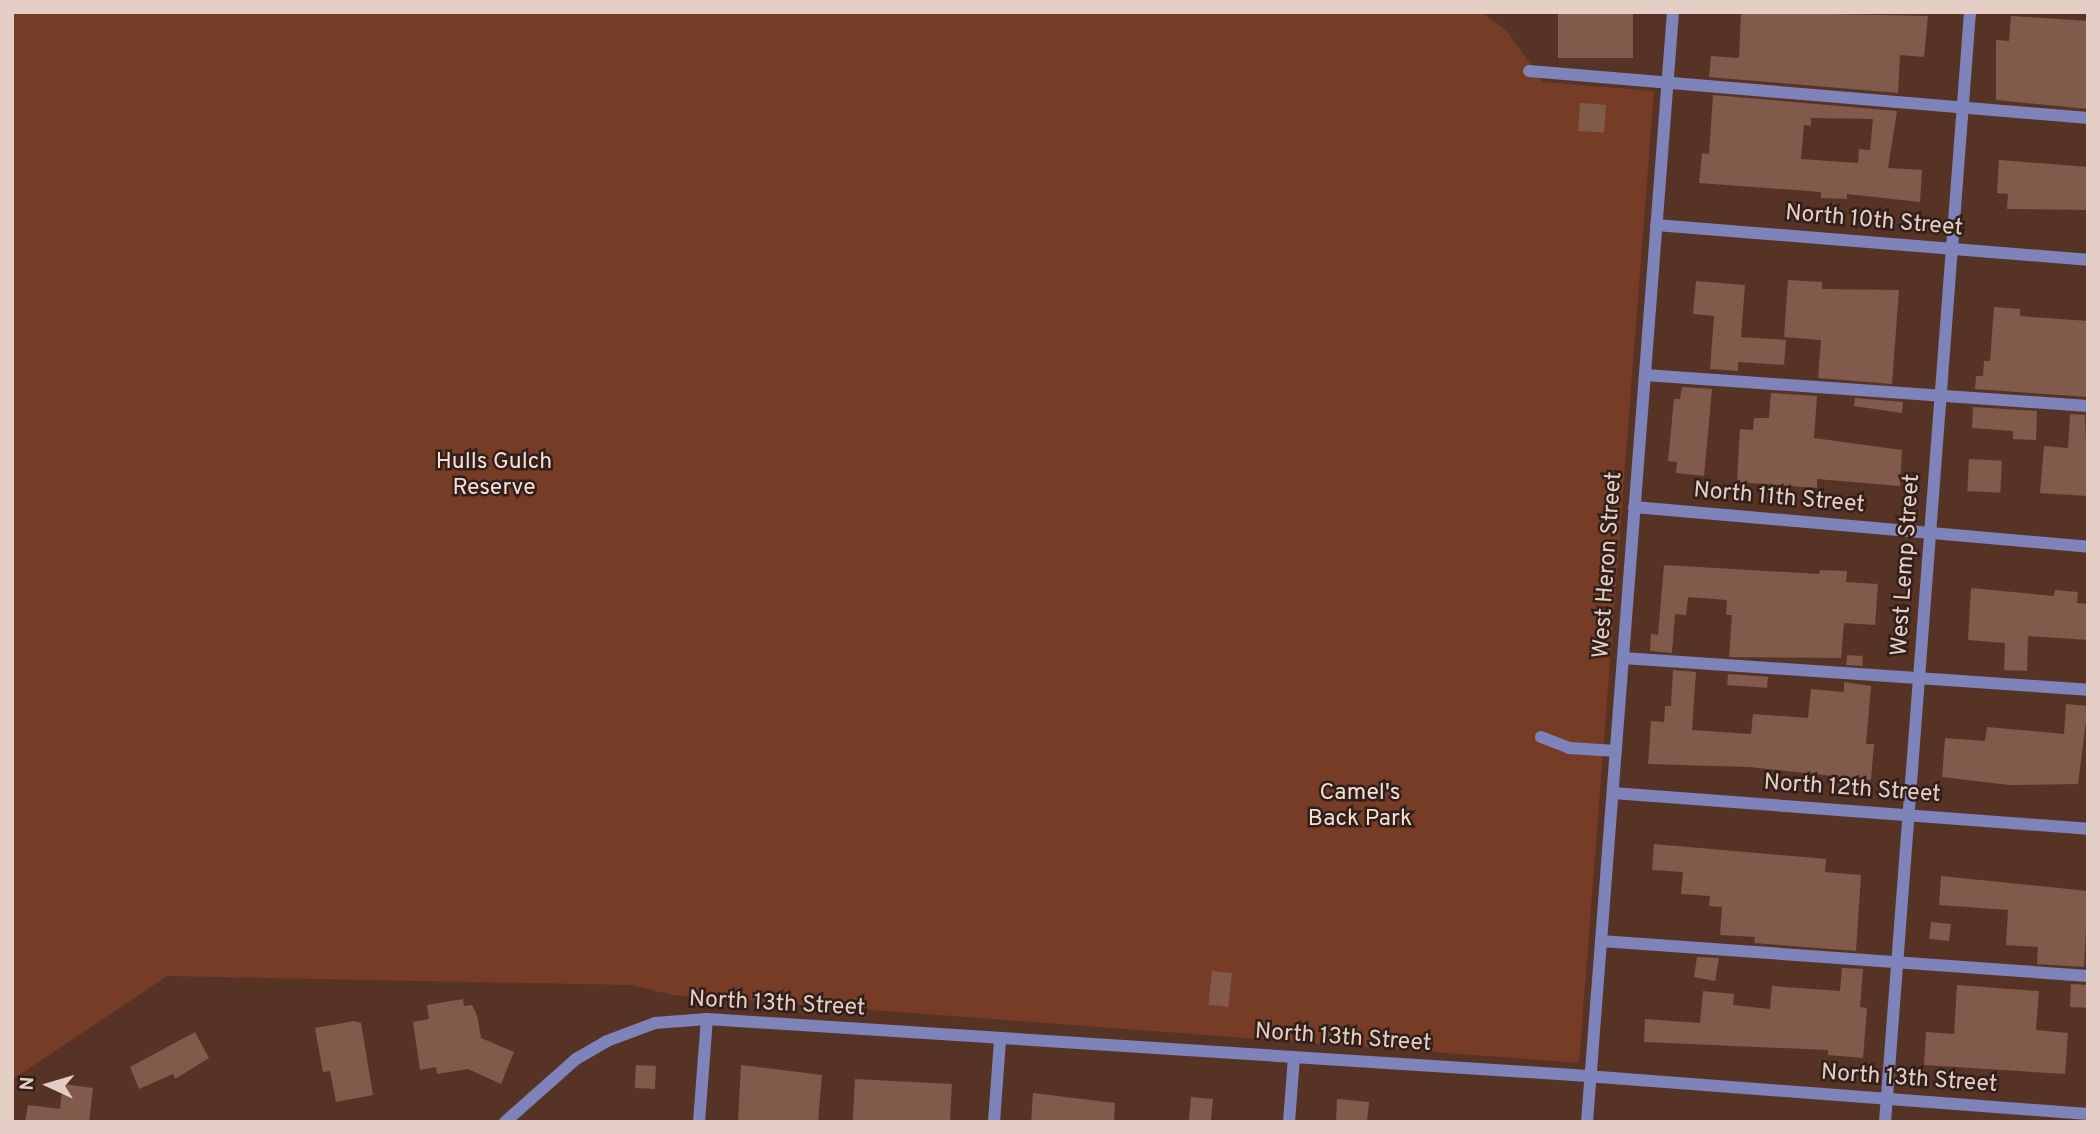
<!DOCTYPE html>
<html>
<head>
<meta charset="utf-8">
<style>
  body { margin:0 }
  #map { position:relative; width:2100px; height:1134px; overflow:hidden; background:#573326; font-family:Overpass,sans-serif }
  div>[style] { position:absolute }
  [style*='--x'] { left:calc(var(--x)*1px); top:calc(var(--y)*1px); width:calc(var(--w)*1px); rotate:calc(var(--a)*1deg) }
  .green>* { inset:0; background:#763c26 }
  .building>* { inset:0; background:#815a4c; transform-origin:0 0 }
  .minor>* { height:12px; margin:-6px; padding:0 6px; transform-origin:6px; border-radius:6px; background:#7e83b9 }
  span { translate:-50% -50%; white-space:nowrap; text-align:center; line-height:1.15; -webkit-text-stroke:5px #31201a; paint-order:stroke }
  .street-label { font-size:23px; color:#e5cec6 }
  .park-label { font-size:23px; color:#f7ded5 }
  .frame { position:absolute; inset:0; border:14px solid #e5cec6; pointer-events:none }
  .north { position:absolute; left:14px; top:1050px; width:70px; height:70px; -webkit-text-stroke:5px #31201a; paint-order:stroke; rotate:274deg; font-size:19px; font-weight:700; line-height:28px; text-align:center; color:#e5cec6 }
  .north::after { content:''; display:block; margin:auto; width:24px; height:32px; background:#e5cec6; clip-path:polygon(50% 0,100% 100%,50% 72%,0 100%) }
</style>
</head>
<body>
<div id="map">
  <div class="green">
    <i style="clip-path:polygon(12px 12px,1481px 12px,1506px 30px,1543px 82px,1654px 91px,1579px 1063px,673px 995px,631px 985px,167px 976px,12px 1080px)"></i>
  </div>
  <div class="building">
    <i style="left:1558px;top:12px;width:75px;height:46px"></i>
    <i style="clip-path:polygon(1741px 12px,1928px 16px,1924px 57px,1900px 55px,1898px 93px,1709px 77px,1711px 56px,1739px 58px)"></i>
    <i style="clip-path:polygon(2011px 16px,2088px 21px,2088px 109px,1996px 100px,1996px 40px,2009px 41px)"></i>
    <i style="clip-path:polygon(evenodd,1713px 95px,1897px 111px,1888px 168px,1922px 170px,1920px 202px,1847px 194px,1847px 199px,1821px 198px,1821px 192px,1699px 183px,1702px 153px,1709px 154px,1713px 95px,1811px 118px,1873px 119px,1870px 150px,1859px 149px,1858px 163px,1801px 159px,1804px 125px,1811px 126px,1811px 118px)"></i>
    <i style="left:1580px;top:103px;width:26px;height:28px;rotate:4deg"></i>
    <i style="clip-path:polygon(1999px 160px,2088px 167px,2088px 210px,2007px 209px,2008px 194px,1997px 193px)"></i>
    <i style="clip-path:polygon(1788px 280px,1822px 282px,1822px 289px,1899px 290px,1892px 384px,1818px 378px,1821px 340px,1784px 337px)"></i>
    <i style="clip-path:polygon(1696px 281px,1745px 285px,1741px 337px,1786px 340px,1784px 365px,1738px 362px,1738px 371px,1710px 369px,1714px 316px,1693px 314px)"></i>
    <i style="clip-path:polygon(1994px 307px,2020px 309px,2020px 316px,2088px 321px,2088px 397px,1975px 389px,1976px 376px,1983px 376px,1984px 361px,1990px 361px)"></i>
    <i style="clip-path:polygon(1682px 387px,1712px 389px,1704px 476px,1676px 473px,1677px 462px,1668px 461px,1674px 399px,1680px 399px)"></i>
    <i style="clip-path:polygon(1771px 393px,1817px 396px,1814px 438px,1902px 450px,1900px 486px,1817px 479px,1817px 488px,1737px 482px,1740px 429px,1753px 430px,1754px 418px,1769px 418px)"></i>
    <i style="clip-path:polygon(1855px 398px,1903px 402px,1902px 413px,1854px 406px)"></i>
    <i style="clip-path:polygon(1973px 407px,2037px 411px,2036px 440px,2013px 439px,2013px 431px,1972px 428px)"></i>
    <i style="clip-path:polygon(2070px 414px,2085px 415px,2088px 496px,2040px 493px,2044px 446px,2068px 448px)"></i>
    <i style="left:1969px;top:459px;width:33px;height:32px;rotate:3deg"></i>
    <i style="clip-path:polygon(1664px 565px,1819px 574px,1820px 570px,1847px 571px,1846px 582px,1878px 584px,1875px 625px,1844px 623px,1841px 658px,1729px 657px,1732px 615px,1726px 615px,1727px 600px,1688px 597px,1686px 615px,1675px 614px,1672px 653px,1650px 651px,1651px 634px,1658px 635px)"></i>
    <i style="clip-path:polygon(1971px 588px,2054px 596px,2055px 590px,2078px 592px,2077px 603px,2088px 604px,2088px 640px,2028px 636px,2027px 671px,2004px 670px,2005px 643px,1968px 640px)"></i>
    <i style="left:1847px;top:655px;width:16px;height:10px;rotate:4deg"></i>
    <i style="clip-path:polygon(1673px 670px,1696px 672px,1692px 730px,1751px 734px,1753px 714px,1808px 718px,1811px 689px,1844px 692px,1844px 682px,1871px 686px,1866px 744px,1874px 744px,1871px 780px,1749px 767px,1648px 764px,1651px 721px,1664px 722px,1665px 706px,1671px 706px)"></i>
    <i style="left:1728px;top:674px;width:40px;height:11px;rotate:4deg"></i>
    <i style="clip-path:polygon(2066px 704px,2088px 706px,2078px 784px,2009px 785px,1942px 777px,1945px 738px,1985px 741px,1987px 727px,2064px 734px)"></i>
    <i style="clip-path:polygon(1654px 844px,1826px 859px,1825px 872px,1861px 875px,1856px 951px,1754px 943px,1755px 937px,1720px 935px,1722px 907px,1709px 906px,1710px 896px,1681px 894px,1683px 872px,1652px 870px)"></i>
    <i style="clip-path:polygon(1941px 876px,2088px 891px,2084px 967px,2037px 964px,2038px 947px,2006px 945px,2008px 910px,1939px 905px)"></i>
    <i style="left:1931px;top:922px;width:20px;height:17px;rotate:6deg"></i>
    <i style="clip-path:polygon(1697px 957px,1719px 958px,1715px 981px,1694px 977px)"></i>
    <i style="clip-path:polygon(1842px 968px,1863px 969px,1860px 1007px,1867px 1008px,1863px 1058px,1828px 1055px,1828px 1050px,1644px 1042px,1645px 1019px,1700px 1023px,1703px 991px,1734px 994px,1733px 1005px,1770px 1009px,1772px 986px,1840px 991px)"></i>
    <i style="left:1212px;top:971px;width:20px;height:34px;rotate:6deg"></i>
    <i style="left:2071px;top:984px;width:17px;height:23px;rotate:3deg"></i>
    <i style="clip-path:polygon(1957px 985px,2039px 991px,2036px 1030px,2068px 1033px,2065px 1074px,1924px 1065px,1926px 1032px,1954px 1034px)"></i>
    <i style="clip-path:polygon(463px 999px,464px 1006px,472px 1005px,477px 1015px,481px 1038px,514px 1052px,501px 1084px,468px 1069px,437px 1074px,436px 1067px,420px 1070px,413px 1022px,429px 1019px,427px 1005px)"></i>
    <i style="clip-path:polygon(354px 1021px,361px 1023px,373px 1095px,336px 1102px,330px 1071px,323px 1072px,315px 1028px)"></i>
    <i style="clip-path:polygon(195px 1032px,209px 1058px,175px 1079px,173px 1074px,139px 1089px,130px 1067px)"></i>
    <i style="left:636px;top:1065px;width:20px;height:23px;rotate:3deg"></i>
    <i style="clip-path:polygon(741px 1065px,822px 1075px,818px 1122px,738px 1122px)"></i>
    <i style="left:855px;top:1079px;width:97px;height:43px;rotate:3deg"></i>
    <i style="clip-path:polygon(63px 1084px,93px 1088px,89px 1122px,25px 1122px,28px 1105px,60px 1109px)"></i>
    <i style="clip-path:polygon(1033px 1093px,1115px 1103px,1114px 1122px,1031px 1122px)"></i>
    <i style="left:1191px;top:1097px;width:22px;height:25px;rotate:5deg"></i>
    <i style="clip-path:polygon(1337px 1099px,1369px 1102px,1367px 1122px,1336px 1122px)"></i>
  </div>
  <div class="minor">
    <i style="--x:1529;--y:71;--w:561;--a:4.81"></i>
    <i style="--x:1656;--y:225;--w:433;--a:4.6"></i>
    <i style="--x:1645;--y:375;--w:444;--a:4"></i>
    <i style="--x:1634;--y:507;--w:456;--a:5"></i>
    <i style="--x:1623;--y:658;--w:466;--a:3.9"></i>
    <i style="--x:1541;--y:737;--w:30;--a:21"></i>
    <i style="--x:1569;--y:748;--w:47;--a:3.7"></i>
    <i style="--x:1613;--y:793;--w:476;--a:4.3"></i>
    <i style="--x:1601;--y:941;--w:488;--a:4.1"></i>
    <i style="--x:505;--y:1122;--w:95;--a:-41.6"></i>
    <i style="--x:576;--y:1059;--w:36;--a:-30"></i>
    <i style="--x:607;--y:1041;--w:51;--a:-20.6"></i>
    <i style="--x:655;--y:1023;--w:52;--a:-4.4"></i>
    <i style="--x:707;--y:1019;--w:868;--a:3.7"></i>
    <i style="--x:1573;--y:1075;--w:516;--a:4.33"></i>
    <i style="--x:699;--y:1122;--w:103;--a:-85.6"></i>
    <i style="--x:994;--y:1122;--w:82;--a:-85.8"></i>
    <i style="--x:1289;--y:1122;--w:65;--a:-85.6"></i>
    <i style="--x:1587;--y:1122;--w:1113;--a:-85.57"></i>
    <i style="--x:1885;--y:1122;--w:1113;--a:-85.62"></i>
  </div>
  <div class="street-label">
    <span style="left:1874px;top:222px;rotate:5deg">North 10th Street</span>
    <span style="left:1779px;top:499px;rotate:5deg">North 11th Street</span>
    <span style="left:1609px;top:565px;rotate:-86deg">West Heron Street</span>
    <span style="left:1907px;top:565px;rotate:-86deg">West Lemp Street</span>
    <span style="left:1852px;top:790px;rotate:4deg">North 12th Street</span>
    <span style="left:777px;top:1005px;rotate:3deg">North 13th Street</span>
    <span style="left:1343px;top:1039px;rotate:4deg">North 13th Street</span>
    <span style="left:1909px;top:1080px;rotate:4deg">North 13th Street</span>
  </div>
  <div class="park-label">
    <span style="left:494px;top:476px">Hulls Gulch<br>Reserve</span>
    <span style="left:1360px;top:807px">Camel's<br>Back Park</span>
  </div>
  <div class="frame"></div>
  <div class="north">N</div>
</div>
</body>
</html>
